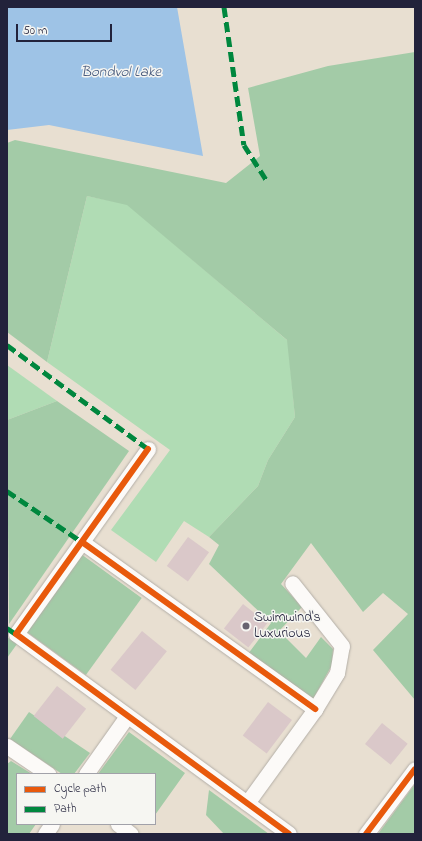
<!DOCTYPE html>
<html>
<head>
<meta charset="utf-8">
<style>
  body { margin:0 }
  #map { position:relative; width:422px; height:841px; overflow:hidden; background:#e8dfd1; font-family:"Indie Flower",sans-serif }
  div>[style] { position:absolute }
  [style*='--x'] { left:calc(var(--x)*1px); top:calc(var(--y)*1px); width:calc(var(--w)*1px); rotate:calc(var(--a)*1deg) }
  .green>* { inset:0; background:#b0dcb4 }
  .forest>* { inset:0; background:#a3cba7; transform-origin:0 0 }
  .water>* { inset:0; background:#9ec3e6 }
  .building>* { inset:0; background:#dac8c9; transform-origin:0 0 }
  .roads { filter:drop-shadow(0 0 1px #b3aea7) drop-shadow(0 0 1px #b3aea7) }
  .street>* { height:15px; margin:-7.5px; padding:0 7.5px; transform-origin:7.5px; border-radius:7.5px; background:#fcfaf8 }
  .quiet>* { height:5px; margin-top:-2.5px; transform-origin:0; background:repeating-linear-gradient(90deg,#00873e 0 10px,transparent 0 15px) }
  .cycleway>* { height:6px; margin:-3px; padding:0 3px; transform-origin:3px; border-radius:3px; background:#e8590c }
  .dots>* { width:11px; height:11px; translate:-50% -50%; box-sizing:border-box; border:2px solid #f6f6f2; border-radius:50% }
  span { translate:-50% -50%; white-space:nowrap; text-align:center; line-height:1.15; -webkit-text-stroke:3px #f6f6f2; paint-order:stroke }
  .poi-label { font-size:14px; color:#22223b }
  .left { translate:0 -50%; text-align:left }
  .water-label { font-size:15px; color:#43567a; font-style:italic }
  .frame { position:absolute; inset:0; border:8px solid #22223b; pointer-events:none }
  .legend { position:absolute; left:16px; top:773px; width:140px; height:52px; box-sizing:border-box; background:#f6f6f2; border:1px solid #a1a1a9; margin:0; padding:5px 7px; list-style:none; font-size:12px; color:#22223b }
  .legend li { display:flex; align-items:center; gap:8px; height:20px }
  .legend b { width:20px; border:1px solid #a1a1a9 }
  .scale { position:absolute; left:16px; top:24px; width:96px; height:18px; box-sizing:border-box; border:2px solid #22223b; border-top:0; padding-left:5px; font-size:12px; line-height:14px; white-space:nowrap; color:#22223b; -webkit-text-stroke:3px #f6f6f2; paint-order:stroke }
</style>
</head>
<body>
<div id="map">
  <div class="green">
    <i style="clip-path:polygon(87px 196px,127px 204px,288px 341px,295px 417px,268px 460px,258px 486px,209px 537px,184px 521px,156px 562px,111px 530px,170px 450px,47px 362px)"></i>
    <i style="clip-path:polygon(7px 365px,57px 401px,7px 420px)"></i>
  </div>
  <div class="forest">
    <i style="clip-path:polygon(415px 52px,415px 700px,373px 650px,408px 614px,383px 593px,363px 612px,311px 543px,281px 584px,302px 607px,279px 631px,306px 658px,321px 637px,333px 649px,332px 665px,312px 701px,248px 654px,271px 623px,209px 564px,219px 545px,209px 537px,258px 486px,268px 460px,295px 417px,287px 340px,127px 205px,87px 196px,47px 362px,7px 332px,7px 143px,15px 140px,226px 183px,260px 156px,248px 88px,328px 66px)"></i>
    <i style="clip-path:polygon(57px 401px,129px 451px,9px 624px,7px 420px)"></i>
    <i style="left:81px;top:554px;width:75px;height:95px;rotate:36deg"></i>
    <i style="clip-path:polygon(7px 637px,17px 644px,7px 658px)"></i>
    <i style="clip-path:polygon(29px 712px,90px 753px,74px 774px,62px 774px,10px 739px)"></i>
    <i style="clip-path:polygon(129px 732px,185px 773px,155px 815px,155px 774px,98px 774px)"></i>
    <i style="clip-path:polygon(11px 761px,32px 774px,17px 774px,17px 824px,36px 824px,29px 834px,7px 834px,7px 764px)"></i>
    <i style="clip-path:polygon(415px 784px,415px 834px,378px 834px)"></i>
    <i style="clip-path:polygon(209px 790px,269px 834px,224px 834px,206px 815px)"></i>
  </div>
  <div class="water">
    <i style="clip-path:polygon(7px 7px,177px 7px,203px 156px,49px 125px,7px 130px)"></i>
  </div>
  <div class="building">
    <i style="left:188px;top:537px;width:26px;height:36px;rotate:36deg"></i>
    <i style="left:243px;top:604px;width:31px;height:31px;rotate:38deg"></i>
    <i style="left:142px;top:631px;width:32px;height:50px;rotate:39deg"></i>
    <i style="left:57px;top:686px;width:37px;height:38px;rotate:38deg"></i>
    <i style="left:268px;top:702px;width:30px;height:42px;rotate:37deg"></i>
    <i style="left:382px;top:723px;width:33px;height:27px;rotate:39deg"></i>
  </div>
  <div class="roads">
    <div class="street">
      <i style="--x:148;--y:449;--w:227;--a:125.5"></i>
      <i style="--x:16;--y:634;--w:338;--a:36.2"></i>
      <i style="--x:82;--y:542;--w:287;--a:35.6"></i>
      <i style="--x:7;--y:746;--w:50;--a:34.3"></i>
      <i style="--x:86;--y:774;--w:71;--a:-54.7"></i>
      <i style="--x:247;--y:803;--w:116;--a:-54.1"></i>
      <i style="--x:315;--y:709;--w:42;--a:-58.6"></i>
      <i style="--x:337;--y:673;--w:27;--a:-80"></i>
      <i style="--x:342;--y:646;--w:80;--a:-128.4"></i>
      <i style="--x:118;--y:824;--w:16;--a:38"></i>
      <i style="--x:45;--y:834;--w:12;--a:-55"></i>
      <i style="--x:366;--y:834;--w:81;--a:-53"></i>
    </div>
  </div>
  <div class="quiet">
    <i style="--x:224;--y:7;--w:139;--a:81.8"></i>
    <i style="--x:244;--y:145;--w:43;--a:57.4"></i>
    <i style="--x:7;--y:345;--w:175;--a:36.4"></i>
    <i style="--x:7;--y:491;--w:91;--a:34.2"></i>
    <i style="--x:7;--y:628;--w:11;--a:34"></i>
  </div>
  <div class="cycleway">
    <i style="--x:148;--y:449;--w:227;--a:125.5"></i>
    <i style="--x:16;--y:634;--w:338;--a:36.2"></i>
    <i style="--x:82;--y:542;--w:287;--a:35.6"></i>
    <i style="--x:366;--y:834;--w:81;--a:-53"></i>
  </div>
  <div class="dots">
    <i style="left:246px;top:626px;background:#676470"></i>
  </div>
  <div class="poi-label">
    <span class="left" style="left:254px;top:626px">Swimwind's<br>Luxurious</span>
  </div>
  <div class="water-label">
    <span style="left:121px;top:73px">Bondvol Lake</span>
  </div>
  <div class="frame"></div>
  <ul class="legend">
  <li><b style="height:5px;background:#e8590c"></b>Cycle path</li>
  <li><b style="height:5px;background:#00873e"></b>Path</li>
  </ul>
  <div class="scale">50 m</div>
</div>
</body>
</html>
